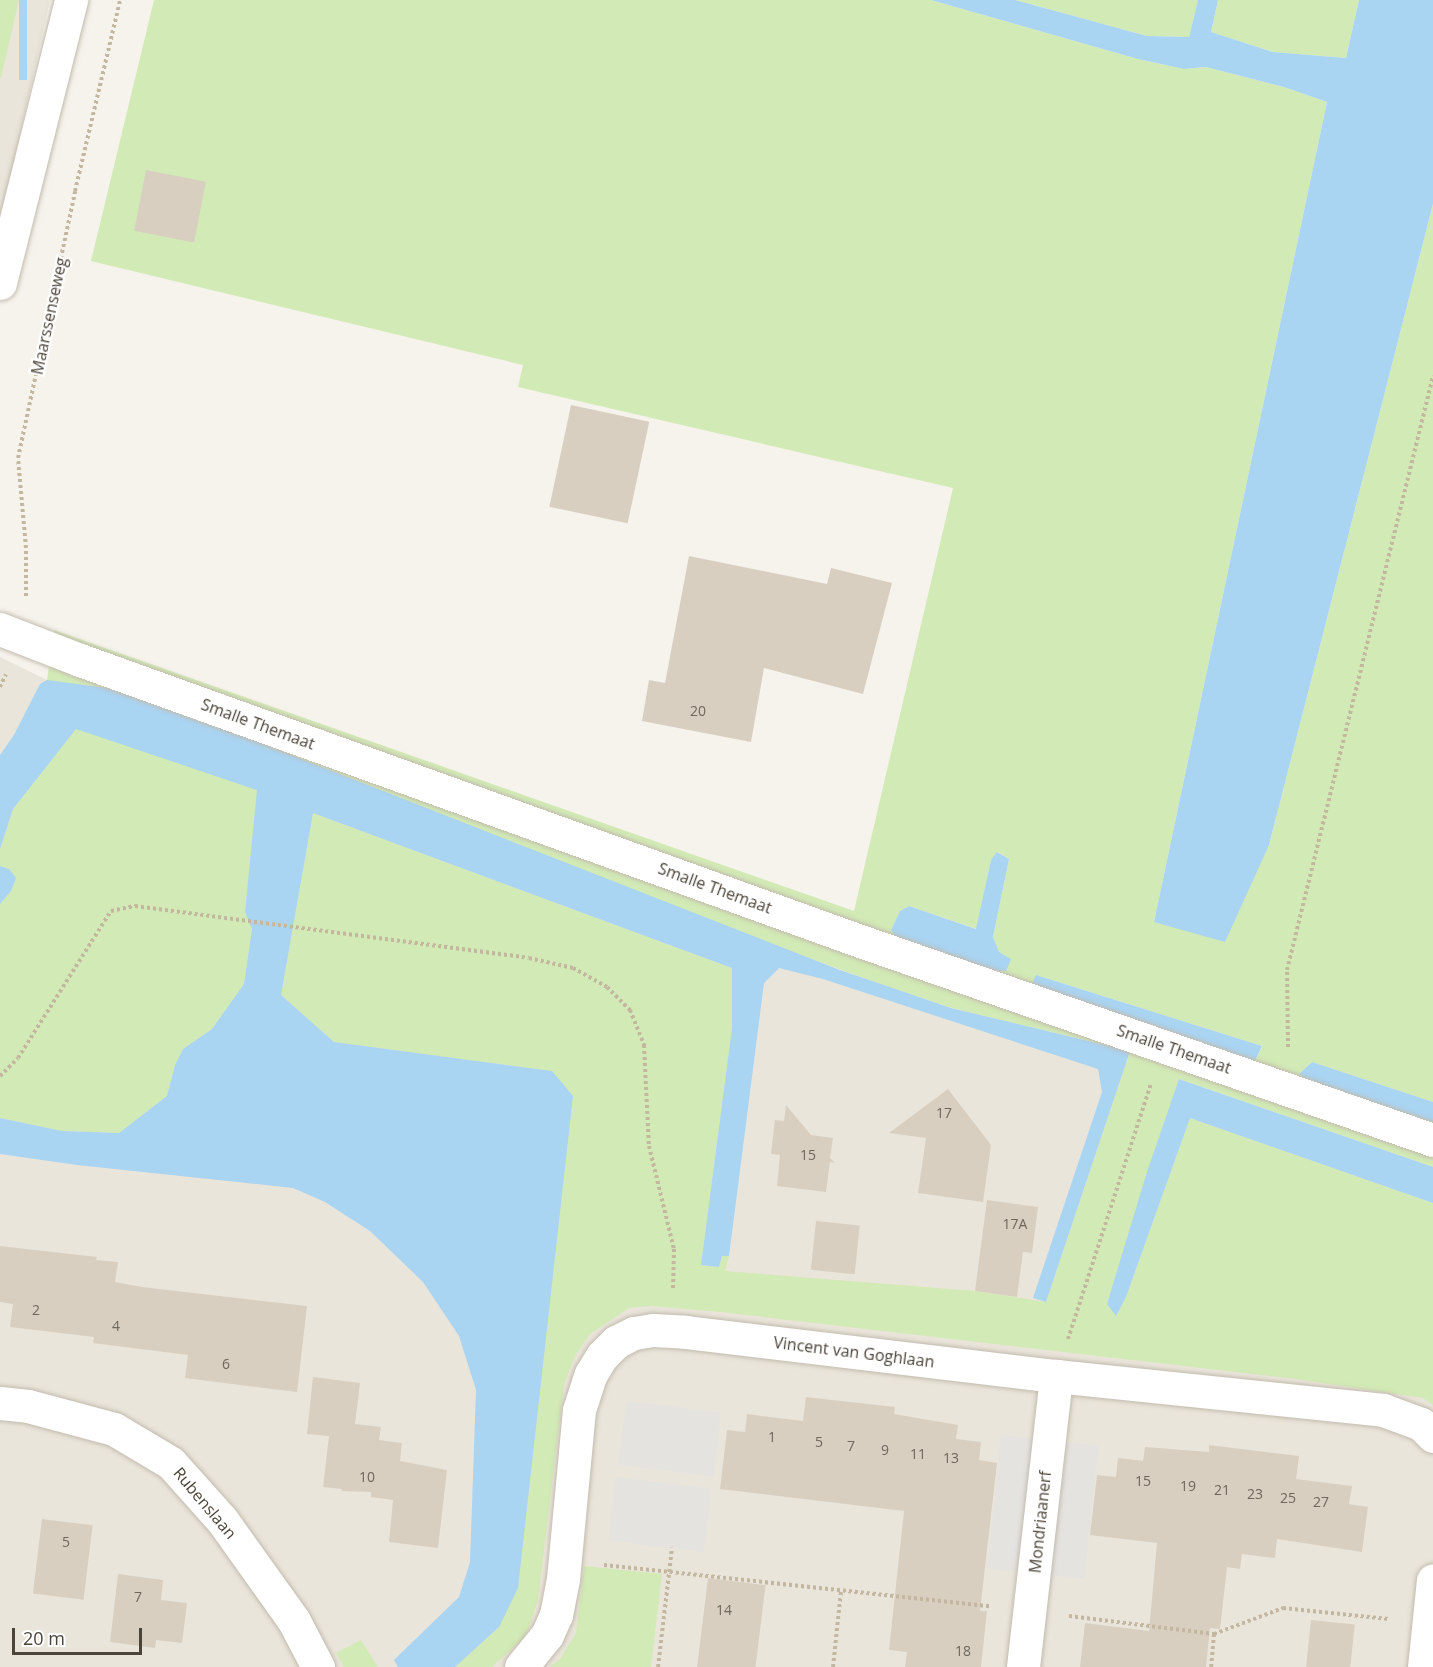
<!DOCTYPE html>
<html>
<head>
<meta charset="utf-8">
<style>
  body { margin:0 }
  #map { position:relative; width:1433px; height:1667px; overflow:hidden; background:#f6f3ec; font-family:"Open Sans",sans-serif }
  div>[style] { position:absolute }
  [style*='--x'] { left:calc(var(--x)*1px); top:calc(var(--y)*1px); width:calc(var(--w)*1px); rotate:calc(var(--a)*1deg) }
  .residential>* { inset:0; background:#eae5da }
  .green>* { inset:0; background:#d2eab5 }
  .parking>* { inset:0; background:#e5e3e0; transform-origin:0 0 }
  .water>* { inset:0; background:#a9d4f2; transform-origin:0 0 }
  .building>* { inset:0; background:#d8cfc1; transform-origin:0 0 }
  .path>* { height:4px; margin-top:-2px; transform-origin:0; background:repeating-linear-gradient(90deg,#c4b79f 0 3px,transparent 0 6px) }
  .roads { filter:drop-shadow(0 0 2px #c2bbae) drop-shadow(0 0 2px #c2bbae) }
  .minor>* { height:33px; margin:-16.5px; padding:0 16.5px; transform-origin:16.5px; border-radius:16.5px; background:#fff }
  span { translate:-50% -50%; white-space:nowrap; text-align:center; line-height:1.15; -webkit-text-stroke:4.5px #fff; paint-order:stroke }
  .number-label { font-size:14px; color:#6e675b }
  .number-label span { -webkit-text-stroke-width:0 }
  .street-label { font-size:16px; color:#4b4439 }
  .scale { position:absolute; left:12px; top:1628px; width:130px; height:27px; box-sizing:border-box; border:3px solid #4b4439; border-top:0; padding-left:8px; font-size:18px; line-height:21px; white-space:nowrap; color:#4b4439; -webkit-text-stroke:4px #fff; paint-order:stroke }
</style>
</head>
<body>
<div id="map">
  <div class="residential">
    <i style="clip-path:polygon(0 0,50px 0,0 223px)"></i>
    <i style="clip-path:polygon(0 657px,47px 680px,107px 688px,840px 970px,951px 1008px,992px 1016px,1433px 1167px,1433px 1667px,0 1667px)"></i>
  </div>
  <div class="green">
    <i style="clip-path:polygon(0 0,19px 0,1px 78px,0 77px)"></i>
    <i style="clip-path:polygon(evenodd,154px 0,931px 0,1138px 59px,1184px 69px,1206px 67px,1284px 87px,1327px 102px,1154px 922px,1269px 845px,1433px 204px,1433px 1102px,1312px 1062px,1299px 1074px,1310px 1083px,1433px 1122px,1433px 1167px,1179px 1079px,1107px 1304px,1116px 1316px,1126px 1297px,1190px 1118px,1433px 1203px,1433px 1405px,1423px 1398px,1288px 1378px,720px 1312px,651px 1306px,629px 1308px,590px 1334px,575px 1356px,564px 1384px,538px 1600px,526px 1636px,492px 1667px,455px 1667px,499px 1627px,552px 1071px,334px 1042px,281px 995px,313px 813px,732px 968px,732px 1028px,701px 1265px,719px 1267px,722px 1256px,729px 1256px,725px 1271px,975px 1291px,1046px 1302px,1130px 1051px,952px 1008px,880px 984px,47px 680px,54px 630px,854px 911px,953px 488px,518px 387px,523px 365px,91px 261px,154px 0,998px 852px,1009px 859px,993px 937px,999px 952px,891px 930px,900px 911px,909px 906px,977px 929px,991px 860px,998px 852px,154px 0,1036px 975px,1262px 1046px,1262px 1047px,1255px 1061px,1036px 975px)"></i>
    <i style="clip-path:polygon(1015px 0,1198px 0,1189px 37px,1147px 36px)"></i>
    <i style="clip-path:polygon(1218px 0,1359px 0,1346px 58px,1273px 52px,1211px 32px)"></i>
    <i style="clip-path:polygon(76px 728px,258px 790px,245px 912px,252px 929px,244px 984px,212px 1029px,183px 1049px,175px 1065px,167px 1096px,119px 1133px,62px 1131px,0 1118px,0 904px,11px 891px,9px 869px,0 866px,0 849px,13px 809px)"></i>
    <i style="clip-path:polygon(584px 1566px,662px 1574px,651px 1667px,550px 1667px,560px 1659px,576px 1633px)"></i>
    <i style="clip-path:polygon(361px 1640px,378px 1667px,344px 1667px,336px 1653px)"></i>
  </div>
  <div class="parking">
    <i style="left:626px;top:1401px;width:96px;height:64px;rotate:7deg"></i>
    <i style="left:1001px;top:1435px;width:98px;height:134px;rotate:6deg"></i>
    <i style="left:616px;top:1477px;width:96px;height:64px;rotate:7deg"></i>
  </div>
  <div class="water">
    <i style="left:19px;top:0;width:8px;height:80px"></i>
    <i style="clip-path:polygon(931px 0,1015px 0,1147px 36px,1189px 37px,1198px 0,1218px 0,1211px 32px,1273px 52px,1346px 58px,1359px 0,1433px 0,1433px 204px,1269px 845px,1225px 942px,1154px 922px,1327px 102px,1284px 87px,1206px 67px,1184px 69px,1138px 59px)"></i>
    <i style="clip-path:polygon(47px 680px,107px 688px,248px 738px,840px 970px,951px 1008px,1130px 1051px,1046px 1302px,1033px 1298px,1102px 1092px,1098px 1069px,823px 979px,779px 968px,764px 983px,729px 1256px,722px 1256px,719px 1267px,701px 1265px,732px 1028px,732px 968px,313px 813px,281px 995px,334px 1042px,552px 1071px,573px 1096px,518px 1588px,499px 1627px,455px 1667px,398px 1667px,394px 1660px,459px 1597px,470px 1562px,476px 1390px,459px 1336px,423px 1282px,370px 1231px,325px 1202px,293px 1188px,77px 1165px,0 1154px,0 1118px,62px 1131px,119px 1133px,167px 1096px,175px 1065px,183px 1049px,212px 1029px,244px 984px,252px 929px,245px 912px,257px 790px,76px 729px,13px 809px,0 849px,0 755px,14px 735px,40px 684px)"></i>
    <i style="clip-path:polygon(997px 852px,1009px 859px,993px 937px,999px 952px,1011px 959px,1006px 971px,985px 970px,898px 941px,891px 930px,900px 911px,909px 906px,976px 929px,991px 860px)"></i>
    <i style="clip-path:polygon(0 866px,9px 869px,16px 878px,11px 891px,0 904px)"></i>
    <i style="clip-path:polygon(1036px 975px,1262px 1046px,1255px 1061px,1032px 984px)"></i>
    <i style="clip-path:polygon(1312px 1062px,1433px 1102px,1433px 1122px,1310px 1083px,1299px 1074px)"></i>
    <i style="clip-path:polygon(1179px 1079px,1433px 1167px,1433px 1203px,1190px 1118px,1126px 1297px,1116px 1316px,1107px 1304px,1147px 1172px)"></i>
  </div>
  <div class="building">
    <i style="left:146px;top:170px;width:61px;height:62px;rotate:11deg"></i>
    <i style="left:571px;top:405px;width:80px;height:104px;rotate:12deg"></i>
    <i style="clip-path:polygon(689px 556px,827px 584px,831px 568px,892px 583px,863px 694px,764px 668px,751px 742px,642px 721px,649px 680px,665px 683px)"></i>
    <i style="clip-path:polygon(948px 1089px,991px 1145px,983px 1202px,918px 1193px,926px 1138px,889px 1133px)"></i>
    <i style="clip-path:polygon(786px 1105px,811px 1135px,833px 1138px,830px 1158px,835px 1163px,830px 1162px,826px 1192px,777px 1186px,780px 1155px,771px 1154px,775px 1120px,784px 1121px)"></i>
    <i style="clip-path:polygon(987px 1200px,1038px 1207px,1032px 1253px,1023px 1252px,1017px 1297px,975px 1291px)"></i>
    <i style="left:816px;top:1221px;width:44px;height:49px;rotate:6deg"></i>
    <i style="clip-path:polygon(0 1246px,97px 1257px,96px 1260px,118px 1262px,115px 1282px,142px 1287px,307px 1306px,297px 1392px,185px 1378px,188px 1355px,93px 1343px,94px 1337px,10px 1327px,13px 1304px,0 1302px)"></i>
    <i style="clip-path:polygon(313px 1377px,360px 1383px,355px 1424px,381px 1427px,379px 1440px,402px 1443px,400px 1461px,447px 1470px,438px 1548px,389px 1542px,393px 1500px,371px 1497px,371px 1492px,341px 1491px,342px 1489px,323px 1487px,329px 1436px,307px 1434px)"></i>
    <i style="clip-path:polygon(806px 1397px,895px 1407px,894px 1414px,958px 1425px,956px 1439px,981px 1442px,979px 1460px,997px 1463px,980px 1611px,987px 1611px,981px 1667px,905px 1667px,907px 1652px,889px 1650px,904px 1511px,720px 1489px,727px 1430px,745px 1432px,747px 1414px,803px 1421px)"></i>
    <i style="clip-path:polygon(1209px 1445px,1299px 1456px,1296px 1479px,1352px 1486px,1349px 1504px,1368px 1507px,1362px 1552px,1277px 1539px,1275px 1558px,1242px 1554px,1240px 1569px,1227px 1567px,1220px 1629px,1210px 1628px,1206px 1667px,1080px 1667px,1085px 1623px,1149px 1631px,1157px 1543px,1090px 1535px,1097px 1475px,1116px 1477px,1118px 1458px,1143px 1461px,1145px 1447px,1209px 1452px)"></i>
    <i style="left:42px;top:1519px;width:51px;height:75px;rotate:7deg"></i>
    <i style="clip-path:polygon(118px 1574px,163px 1580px,161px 1600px,187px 1603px,182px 1643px,156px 1640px,155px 1648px,110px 1642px)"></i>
    <i style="left:708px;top:1578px;width:58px;height:90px;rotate:7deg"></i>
    <i style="left:1311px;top:1620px;width:44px;height:47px;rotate:6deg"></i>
  </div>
  <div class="path">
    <i style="--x:26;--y:596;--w:48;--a:-90"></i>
    <i style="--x:26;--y:548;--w:90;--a:-95.1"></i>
    <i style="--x:18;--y:458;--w:273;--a:-77.9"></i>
    <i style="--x:75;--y:191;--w:196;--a:-76.7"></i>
    <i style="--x:0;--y:687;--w:14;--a:-65"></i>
    <i style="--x:1288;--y:1047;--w:77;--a:-90.7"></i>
    <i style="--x:1287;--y:970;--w:612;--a:-76.19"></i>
    <i style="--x:0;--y:1076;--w:25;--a:-45"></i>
    <i style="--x:18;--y:1058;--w:174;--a:-57.7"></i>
    <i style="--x:111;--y:911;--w:25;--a:-12"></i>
    <i style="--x:135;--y:906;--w:397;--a:7.5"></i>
    <i style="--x:529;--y:958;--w:45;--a:12.8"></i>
    <i style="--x:573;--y:968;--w:39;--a:29"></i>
    <i style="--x:607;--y:987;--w:33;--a:45"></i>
    <i style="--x:630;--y:1010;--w:38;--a:68"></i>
    <i style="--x:644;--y:1045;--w:101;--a:87.2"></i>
    <i style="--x:649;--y:1146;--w:106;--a:76.4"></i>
    <i style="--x:674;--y:1249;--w:42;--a:91.4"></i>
    <i style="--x:1068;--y:1339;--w:268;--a:-72"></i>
    <i style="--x:604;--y:1565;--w:388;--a:6.1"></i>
    <i style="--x:1069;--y:1616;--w:146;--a:7.1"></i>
    <i style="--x:1214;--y:1634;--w:33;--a:95"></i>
    <i style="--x:1214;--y:1634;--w:74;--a:-20.6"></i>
    <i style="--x:1283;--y:1608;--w:106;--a:6"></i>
    <i style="--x:658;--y:1667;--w:120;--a:-83.3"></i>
    <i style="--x:833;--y:1667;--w:76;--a:-84"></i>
  </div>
  <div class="roads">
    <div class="minor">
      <i style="--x:0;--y:283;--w:292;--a:-75.9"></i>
      <i style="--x:0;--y:629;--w:86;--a:21.2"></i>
      <i style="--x:80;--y:660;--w:832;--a:19.81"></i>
      <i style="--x:863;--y:942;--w:603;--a:19.16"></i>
      <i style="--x:0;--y:1403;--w:28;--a:6"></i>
      <i style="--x:28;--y:1406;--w:89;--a:15"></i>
      <i style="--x:114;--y:1429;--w:66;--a:30.8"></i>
      <i style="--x:171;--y:1463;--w:76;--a:48.2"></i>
      <i style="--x:222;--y:1520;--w:124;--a:54.5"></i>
      <i style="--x:294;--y:1621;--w:52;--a:62.4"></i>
      <i style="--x:521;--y:1667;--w:41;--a:-50.9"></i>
      <i style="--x:547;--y:1635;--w:22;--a:-66"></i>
      <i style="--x:556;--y:1615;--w:37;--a:-79"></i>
      <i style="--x:563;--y:1579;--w:170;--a:-84.6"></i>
      <i style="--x:579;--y:1410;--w:38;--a:-72"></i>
      <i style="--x:591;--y:1374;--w:21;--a:-59"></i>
      <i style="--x:602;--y:1356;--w:20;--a:-45"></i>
      <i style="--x:616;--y:1342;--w:20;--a:-27"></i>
      <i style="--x:634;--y:1333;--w:19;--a:-9"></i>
      <i style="--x:653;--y:1330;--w:33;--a:3"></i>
      <i style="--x:686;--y:1332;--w:373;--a:6.8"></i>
      <i style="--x:1056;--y:1376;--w:329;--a:5.9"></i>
      <i style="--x:1383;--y:1410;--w:40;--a:20.2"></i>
      <i style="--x:1421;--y:1424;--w:17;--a:45"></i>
      <i style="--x:1023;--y:1667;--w:293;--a:-83.5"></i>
      <i style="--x:1424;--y:1667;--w:87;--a:-84.1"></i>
    </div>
  </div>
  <div class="number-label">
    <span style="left:698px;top:711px">20</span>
    <span style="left:944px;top:1113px">17</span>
    <span style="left:808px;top:1155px">15</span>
    <span style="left:1015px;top:1224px">17A</span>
    <span style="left:36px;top:1310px">2</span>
    <span style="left:116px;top:1326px">4</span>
    <span style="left:226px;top:1364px">6</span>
    <span style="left:772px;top:1437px">1</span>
    <span style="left:819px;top:1442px">5</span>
    <span style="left:851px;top:1446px">7</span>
    <span style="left:885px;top:1450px">9</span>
    <span style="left:918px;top:1454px">11</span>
    <span style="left:951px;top:1458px">13</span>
    <span style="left:367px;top:1477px">10</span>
    <span style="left:1143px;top:1481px">15</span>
    <span style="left:1188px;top:1486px">19</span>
    <span style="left:1222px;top:1490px">21</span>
    <span style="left:1255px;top:1494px">23</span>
    <span style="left:1288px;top:1498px">25</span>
    <span style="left:1321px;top:1502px">27</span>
    <span style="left:66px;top:1542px">5</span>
    <span style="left:138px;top:1597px">7</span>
    <span style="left:724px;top:1610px">14</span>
    <span style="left:963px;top:1651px">18</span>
  </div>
  <div class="street-label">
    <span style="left:49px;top:316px;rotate:-78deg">Maarssenseweg</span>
    <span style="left:258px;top:724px;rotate:20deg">Smalle Themaat</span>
    <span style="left:715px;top:888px;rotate:20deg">Smalle Themaat</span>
    <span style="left:1174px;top:1049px;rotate:19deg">Smalle Themaat</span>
    <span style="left:854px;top:1352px;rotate:7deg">Vincent van Goghlaan</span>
    <span style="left:205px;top:1503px;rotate:50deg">Rubenslaan</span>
    <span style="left:1040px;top:1522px;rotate:-84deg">Mondriaanerf</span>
  </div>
  <div class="scale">20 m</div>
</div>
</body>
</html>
